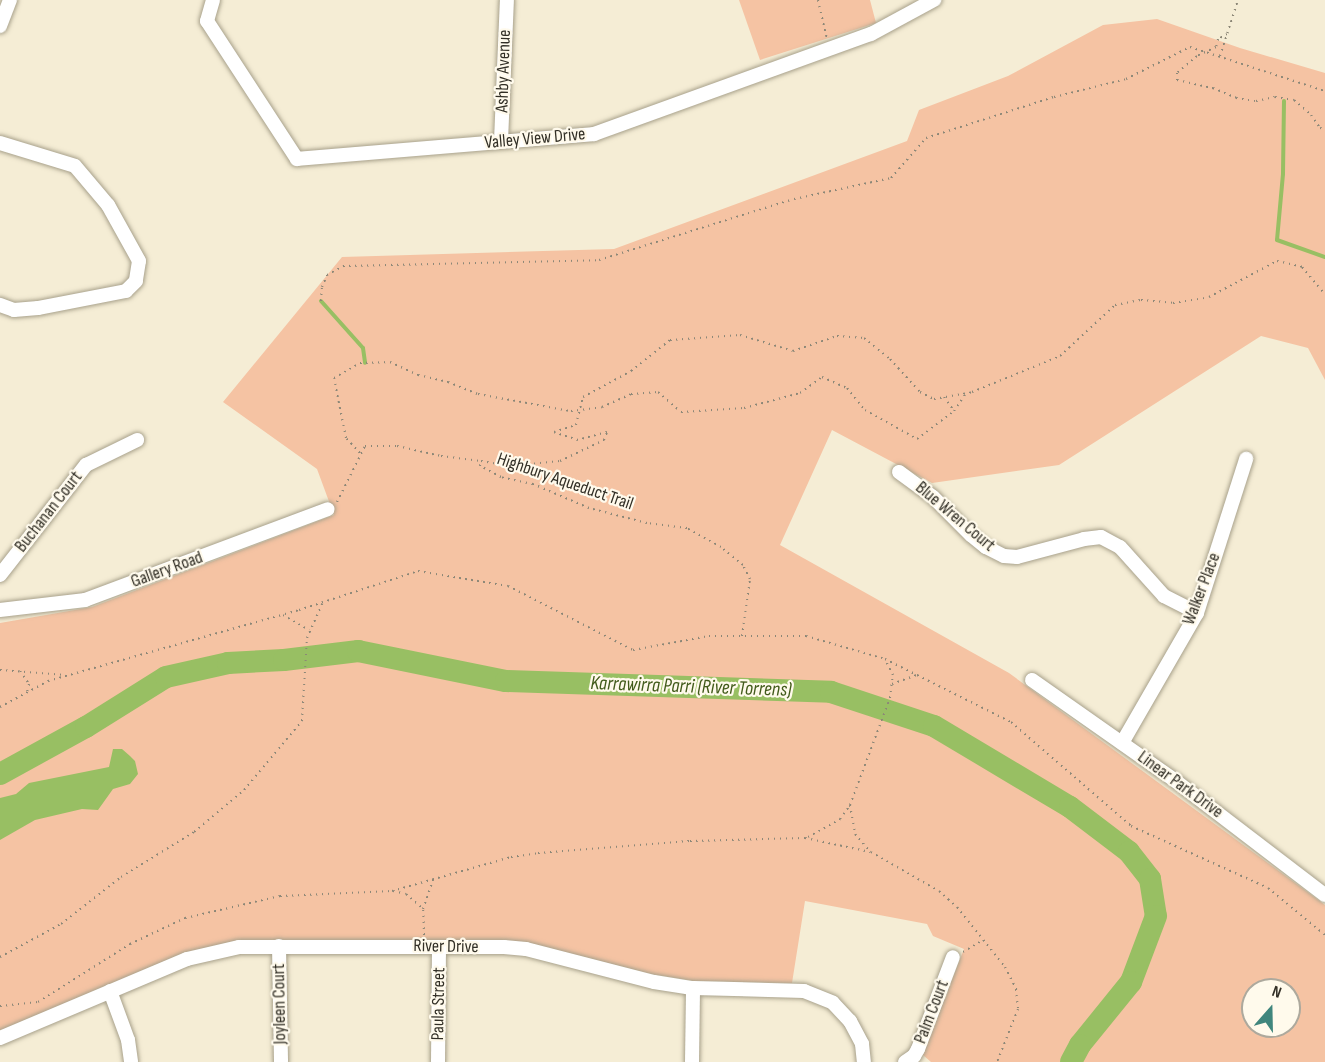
<!DOCTYPE html>
<html>
<head>
<meta charset="utf-8">
<style>
  body { margin:0 }
  #map { position:relative; width:1325px; height:1062px; overflow:hidden; background:#f5edd5; font-family:"Sofia Sans Condensed",sans-serif }
  div>[style] { position:absolute }
  [style*='--x'] { left:calc(var(--x)*1px); top:calc(var(--y)*1px); width:calc(var(--w)*1px); rotate:calc(var(--a)*1deg) }
  .green>* { inset:0; background:#f5c3a3 }
  .water>* { inset:0; background:#98bf63 }
  .stream>* { height:4px; margin:-2px; padding:0 2px; transform-origin:2px; border-radius:2px; background:#98bf63 }
  .river>* { height:22px; margin:-11px; padding:0 11px; transform-origin:11px; border-radius:11px; background:#98bf63 }
  .path>* { height:2px; margin-top:-1px; transform-origin:0; background:repeating-linear-gradient(90deg,#8c8777 0 1.5px,transparent 0 6px) }
  .roads { filter:drop-shadow(0 0 2px #a8a18b) drop-shadow(0 0 2px #a8a18b) }
  .street>* { height:14px; margin:-7px; padding:0 7px; transform-origin:7px; border-radius:7px; background:#fff }
  span { translate:-50% -50%; white-space:nowrap; text-align:center; line-height:1.15; -webkit-text-stroke:4.5px #fffaec; paint-order:stroke }
  .street-label { font-size:18px; color:#322f26 }
  .water-label { font-size:20px; color:#425b1b; font-style:italic }
  .north { position:absolute; left:1241px; top:978px; width:60px; height:60px; box-sizing:border-box; background:#fffaec; border:2px solid #ada99d; border-radius:50%; rotate:20deg; font-size:16px; font-weight:700; line-height:24px; text-align:center; color:#322f26 }
  .north::after { content:''; display:block; margin:auto; width:21px; height:27px; background:#40867d; clip-path:polygon(50% 0,100% 100%,50% 72%,0 100%) }
</style>
</head>
<body>
<div id="map">
  <div class="green">
    <i style="clip-path:polygon(739px 0,870px 0,876px 23px,760px 60px)"></i>
    <i style="clip-path:polygon(evenodd,1157px 19px,1240px 48px,1325px 73px,1325px 380px,1308px 348px,1261px 336px,1059px 465px,932px 483px,832px 430px,780px 545px,1009px 673px,1325px 905px,1325px 1062px,931px 1062px,923px 1055px,964px 949px,933px 936px,927px 924px,805px 901px,792px 983px,694px 981px,651px 974px,527px 943px,242px 941px,0 1032px,0 623px,92px 607px,334px 515px,317px 469px,223px 402px,342px 257px,614px 249px,907px 141px,919px 110px,1008px 76px,1103px 25px,1157px 19px,1253px 990px,1289px 990px,1289px 1026px,1253px 1026px,1253px 990px)"></i>
  </div>
  <div class="water">
    <i style="clip-path:polygon(113px 749px,122px 749px,130px 756px,135px 761px,138px 774px,130px 784px,113px 789px,98px 810px,82px 809px,35px 820px,0 840px,0 798px,16px 794px,29px 783px,109px 767px)"></i>
  </div>
  <div class="stream">
    <i style="--x:1284;--y:101;--w:73;--a:90.8"></i>
    <i style="--x:1283;--y:174;--w:66;--a:95.2"></i>
    <i style="--x:1277;--y:240;--w:51;--a:19.5"></i>
    <i style="--x:321;--y:301;--w:63;--a:48.2"></i>
    <i style="--x:363;--y:348;--w:15;--a:82"></i>
  </div>
  <div class="river">
    <i style="--x:0;--y:774;--w:98;--a:-28.7"></i>
    <i style="--x:86;--y:727;--w:94;--a:-32"></i>
    <i style="--x:166;--y:677;--w:64;--a:-12.7"></i>
    <i style="--x:228;--y:663;--w:56;--a:-3.1"></i>
    <i style="--x:284;--y:660;--w:75;--a:-6.9"></i>
    <i style="--x:358;--y:651;--w:151;--a:11.5"></i>
    <i style="--x:506;--y:681;--w:325;--a:1.9"></i>
    <i style="--x:831;--y:692;--w:108;--a:18.3"></i>
    <i style="--x:934;--y:726;--w:158;--a:30.8"></i>
    <i style="--x:1070;--y:807;--w:74;--a:37.3"></i>
    <i style="--x:1129;--y:852;--w:34;--a:52"></i>
    <i style="--x:1150;--y:879;--w:37;--a:81"></i>
    <i style="--x:1156;--y:916;--w:71;--a:110.7"></i>
    <i style="--x:1131;--y:982;--w:81;--a:129"></i>
    <i style="--x:1080;--y:1045;--w:19;--a:118"></i>
  </div>
  <div class="path">
    <i style="--x:818;--y:0;--w:39;--a:77"></i>
    <i style="--x:1227;--y:34;--w:10;--a:151"></i>
    <i style="--x:1218;--y:39;--w:8;--a:104"></i>
    <i style="--x:1216;--y:47;--w:21;--a:155"></i>
    <i style="--x:1197;--y:56;--w:26;--a:140"></i>
    <i style="--x:1177;--y:73;--w:7;--a:90"></i>
    <i style="--x:1177;--y:80;--w:37;--a:13"></i>
    <i style="--x:1213;--y:88;--w:25;--a:23"></i>
    <i style="--x:1236;--y:98;--w:20;--a:9"></i>
    <i style="--x:1256;--y:101;--w:19;--a:-12"></i>
    <i style="--x:1275;--y:97;--w:19;--a:9"></i>
    <i style="--x:1294;--y:100;--w:23;--a:41"></i>
    <i style="--x:1311;--y:115;--w:16;--a:55"></i>
    <i style="--x:1320;--y:128;--w:5;--a:11"></i>
    <i style="--x:1220;--y:56;--w:59;--a:-72.2"></i>
    <i style="--x:321;--y:301;--w:14;--a:-86"></i>
    <i style="--x:322;--y:287;--w:13;--a:-67"></i>
    <i style="--x:327;--y:275;--w:18;--a:-29"></i>
    <i style="--x:343;--y:266;--w:256;--a:-1.3"></i>
    <i style="--x:599;--y:260;--w:204;--a:-17.4"></i>
    <i style="--x:794;--y:199;--w:99;--a:-12.2"></i>
    <i style="--x:891;--y:178;--w:53;--a:-48.8"></i>
    <i style="--x:926;--y:138;--w:134;--a:-17.8"></i>
    <i style="--x:1054;--y:97;--w:74;--a:-14"></i>
    <i style="--x:1126;--y:79;--w:72;--a:-26.6"></i>
    <i style="--x:1190;--y:47;--w:142;--a:18.1"></i>
    <i style="--x:944;--y:397;--w:17;--a:54"></i>
    <i style="--x:360;--y:453;--w:21;--a:-133"></i>
    <i style="--x:346;--y:438;--w:61;--a:-101.3"></i>
    <i style="--x:334;--y:378;--w:30;--a:-30"></i>
    <i style="--x:360;--y:363;--w:30;--a:-2"></i>
    <i style="--x:390;--y:362;--w:31;--a:25"></i>
    <i style="--x:418;--y:375;--w:31;--a:13"></i>
    <i style="--x:448;--y:382;--w:32;--a:22"></i>
    <i style="--x:478;--y:394;--w:95;--a:10.4"></i>
    <i style="--x:571;--y:411;--w:31;--a:-7"></i>
    <i style="--x:602;--y:407;--w:32;--a:-24"></i>
    <i style="--x:631;--y:394;--w:27;--a:-4"></i>
    <i style="--x:658;--y:392;--w:30;--a:41"></i>
    <i style="--x:681;--y:412;--w:63;--a:-3.6"></i>
    <i style="--x:744;--y:408;--w:58;--a:-15"></i>
    <i style="--x:800;--y:393;--w:27;--a:-36"></i>
    <i style="--x:822;--y:377;--w:27;--a:24"></i>
    <i style="--x:847;--y:388;--w:28;--a:51"></i>
    <i style="--x:865;--y:410;--w:60;--a:29.1"></i>
    <i style="--x:917;--y:439;--w:46;--a:-37.1"></i>
    <i style="--x:954;--y:411;--w:22;--a:-56"></i>
    <i style="--x:337;--y:502;--w:63;--a:-63.4"></i>
    <i style="--x:365;--y:446;--w:32;--a:0"></i>
    <i style="--x:397;--y:446;--w:45;--a:12.8"></i>
    <i style="--x:441;--y:456;--w:40;--a:7.1"></i>
    <i style="--x:283;--y:615;--w:30;--a:30"></i>
    <i style="--x:742;--y:636;--w:58;--a:-82"></i>
    <i style="--x:750;--y:579;--w:16;--a:-117"></i>
    <i style="--x:743;--y:565;--w:28;--a:-141"></i>
    <i style="--x:721;--y:547;--w:39;--a:-151"></i>
    <i style="--x:687;--y:528;--w:40;--a:-172.9"></i>
    <i style="--x:647;--y:523;--w:60;--a:-165.5"></i>
    <i style="--x:589;--y:508;--w:61;--a:-156.8"></i>
    <i style="--x:533;--y:484;--w:33;--a:-168"></i>
    <i style="--x:501;--y:477;--w:24;--a:-152"></i>
    <i style="--x:480;--y:466;--w:5;--a:-79"></i>
    <i style="--x:481;--y:461;--w:29;--a:10"></i>
    <i style="--x:510;--y:466;--w:50;--a:-5.7"></i>
    <i style="--x:560;--y:461;--w:49;--a:-25.5"></i>
    <i style="--x:604;--y:440;--w:9;--a:-69"></i>
    <i style="--x:607;--y:432;--w:30;--a:165"></i>
    <i style="--x:578;--y:440;--w:25;--a:-162"></i>
    <i style="--x:554;--y:432;--w:23;--a:-18"></i>
    <i style="--x:576;--y:425;--w:29;--a:-76"></i>
    <i style="--x:583;--y:397;--w:55;--a:-28.4"></i>
    <i style="--x:631;--y:371;--w:50;--a:-38.5"></i>
    <i style="--x:670;--y:340;--w:70;--a:-4.1"></i>
    <i style="--x:740;--y:335;--w:55;--a:16.8"></i>
    <i style="--x:793;--y:351;--w:46;--a:-18.8"></i>
    <i style="--x:837;--y:336;--w:27;--a:4"></i>
    <i style="--x:864;--y:338;--w:33;--a:39"></i>
    <i style="--x:890;--y:359;--w:45;--a:47.7"></i>
    <i style="--x:920;--y:392;--w:16;--a:27"></i>
    <i style="--x:934;--y:399;--w:39;--a:-10"></i>
    <i style="--x:972;--y:392;--w:95;--a:-22.2"></i>
    <i style="--x:1060;--y:356;--w:75;--a:-42.8"></i>
    <i style="--x:1115;--y:305;--w:26;--a:-11"></i>
    <i style="--x:1141;--y:300;--w:32;--a:5"></i>
    <i style="--x:1173;--y:303;--w:36;--a:-9"></i>
    <i style="--x:1209;--y:297;--w:77;--a:-27.9"></i>
    <i style="--x:1277;--y:261;--w:26;--a:13"></i>
    <i style="--x:1302;--y:267;--w:35;--a:50"></i>
    <i style="--x:0;--y:670;--w:66;--a:4.3"></i>
    <i style="--x:20;--y:671;--w:16;--a:55"></i>
    <i style="--x:29;--y:684;--w:8;--a:104"></i>
    <i style="--x:892;--y:684;--w:27;--a:-20"></i>
    <i style="--x:0;--y:707;--w:55;--a:-28.4"></i>
    <i style="--x:48;--y:681;--w:261;--a:-15.8"></i>
    <i style="--x:299;--y:610;--w:125;--a:-18.1"></i>
    <i style="--x:418;--y:571;--w:91;--a:9.5"></i>
    <i style="--x:508;--y:586;--w:140;--a:27.1"></i>
    <i style="--x:633;--y:650;--w:77;--a:-10.4"></i>
    <i style="--x:709;--y:636;--w:97;--a:0"></i>
    <i style="--x:806;--y:636;--w:82;--a:16.2"></i>
    <i style="--x:885;--y:659;--w:141;--a:26.6"></i>
    <i style="--x:1011;--y:722;--w:159;--a:40.9"></i>
    <i style="--x:1131;--y:826;--w:150;--a:24.3"></i>
    <i style="--x:1268;--y:888;--w:74;--a:39.5"></i>
    <i style="--x:850;--y:805;--w:29;--a:80"></i>
    <i style="--x:855;--y:834;--w:21;--a:49"></i>
    <i style="--x:808;--y:837;--w:37;--a:-29"></i>
    <i style="--x:840;--y:819;--w:17;--a:-54"></i>
    <i style="--x:850;--y:805;--w:114;--a:-69.5"></i>
    <i style="--x:890;--y:698;--w:23;--a:-83"></i>
    <i style="--x:893;--y:675;--w:18;--a:-117"></i>
    <i style="--x:393;--y:891;--w:13;--a:13"></i>
    <i style="--x:406;--y:894;--w:23;--a:41"></i>
    <i style="--x:424;--y:935;--w:26;--a:-92"></i>
    <i style="--x:423;--y:909;--w:31;--a:-71"></i>
    <i style="--x:963;--y:952;--w:23;--a:-31"></i>
    <i style="--x:0;--y:957;--w:69;--a:-28.4"></i>
    <i style="--x:61;--y:924;--w:76;--a:-38.1"></i>
    <i style="--x:121;--y:877;--w:86;--a:-31.7"></i>
    <i style="--x:194;--y:832;--w:65;--a:-40"></i>
    <i style="--x:244;--y:790;--w:90;--a:-50"></i>
    <i style="--x:302;--y:721;--w:83;--a:-86.6"></i>
    <i style="--x:307;--y:638;--w:39;--a:-66"></i>
    <i style="--x:0;--y:1006;--w:38;--a:-6"></i>
    <i style="--x:38;--y:1002;--w:109;--a:-32.2"></i>
    <i style="--x:130;--y:944;--w:61;--a:-25.3"></i>
    <i style="--x:185;--y:918;--w:98;--a:-13"></i>
    <i style="--x:280;--y:896;--w:112;--a:-2.6"></i>
    <i style="--x:392;--y:891;--w:124;--a:-15.9"></i>
    <i style="--x:511;--y:857;--w:27;--a:-8"></i>
    <i style="--x:538;--y:853;--w:152;--a:-4.5"></i>
    <i style="--x:690;--y:841;--w:115;--a:-1.5"></i>
    <i style="--x:805;--y:838;--w:67;--a:12"></i>
    <i style="--x:871;--y:852;--w:78;--a:29.8"></i>
    <i style="--x:939;--y:891;--w:24;--a:42"></i>
    <i style="--x:957;--y:907;--w:77;--a:51.3"></i>
    <i style="--x:1005;--y:967;--w:25;--a:63"></i>
    <i style="--x:1016;--y:989;--w:20;--a:84"></i>
    <i style="--x:1018;--y:1009;--w:57;--a:111.6"></i>
  </div>
  <div class="roads">
    <div class="street">
      <i style="--x:213;--y:0;--w:22;--a:106"></i>
      <i style="--x:207;--y:21;--w:165;--a:56.9"></i>
      <i style="--x:297;--y:159;--w:298;--a:-4.8"></i>
      <i style="--x:594;--y:134;--w:294;--a:-19.9"></i>
      <i style="--x:871;--y:34;--w:72;--a:-28.4"></i>
      <i style="--x:0;--y:26;--w:28;--a:-69"></i>
      <i style="--x:501;--y:141;--w:141;--a:-87.6"></i>
      <i style="--x:0;--y:143;--w:78;--a:17"></i>
      <i style="--x:75;--y:166;--w:51;--a:49.8"></i>
      <i style="--x:108;--y:205;--w:64;--a:61"></i>
      <i style="--x:139;--y:261;--w:20;--a:99"></i>
      <i style="--x:136;--y:281;--w:14;--a:135"></i>
      <i style="--x:126;--y:291;--w:90;--a:169.1"></i>
      <i style="--x:38;--y:308;--w:24;--a:175"></i>
      <i style="--x:14;--y:310;--w:15;--a:-160"></i>
      <i style="--x:899;--y:472;--w:42;--a:36.3"></i>
      <i style="--x:933;--y:497;--w:54;--a:45"></i>
      <i style="--x:971;--y:535;--w:19;--a:39"></i>
      <i style="--x:986;--y:547;--w:20;--a:27"></i>
      <i style="--x:1004;--y:556;--w:13;--a:4"></i>
      <i style="--x:1017;--y:557;--w:69;--a:-15"></i>
      <i style="--x:1084;--y:539;--w:17;--a:-7"></i>
      <i style="--x:1101;--y:537;--w:21;--a:28"></i>
      <i style="--x:1120;--y:547;--w:66;--a:48.1"></i>
      <i style="--x:1164;--y:596;--w:37;--a:27"></i>
      <i style="--x:0;--y:575;--w:140;--a:-52"></i>
      <i style="--x:86;--y:465;--w:57;--a:-26.1"></i>
      <i style="--x:0;--y:610;--w:86;--a:-6.7"></i>
      <i style="--x:85;--y:600;--w:259;--a:-20.5"></i>
      <i style="--x:1032;--y:680;--w:177;--a:35.1"></i>
      <i style="--x:1177;--y:782;--w:186;--a:37.4"></i>
      <i style="--x:1122;--y:743;--w:150;--a:-60"></i>
      <i style="--x:1197;--y:613;--w:162;--a:-72.3"></i>
      <i style="--x:279;--y:946;--w:116;--a:89"></i>
      <i style="--x:110;--y:991;--w:52;--a:69.8"></i>
      <i style="--x:128;--y:1040;--w:22;--a:82"></i>
      <i style="--x:0;--y:1038;--w:203;--a:-22.9"></i>
      <i style="--x:187;--y:959;--w:53;--a:-13"></i>
      <i style="--x:239;--y:947;--w:265;--a:0"></i>
      <i style="--x:504;--y:947;--w:22;--a:5"></i>
      <i style="--x:526;--y:949;--w:132;--a:14.5"></i>
      <i style="--x:654;--y:982;--w:39;--a:9"></i>
      <i style="--x:693;--y:988;--w:111;--a:1.5"></i>
      <i style="--x:804;--y:991;--w:31;--a:22"></i>
      <i style="--x:833;--y:1003;--w:25;--a:47"></i>
      <i style="--x:850;--y:1021;--w:26;--a:62"></i>
      <i style="--x:862;--y:1044;--w:18;--a:84"></i>
      <i style="--x:438;--y:1062;--w:115;--a:-89.5"></i>
      <i style="--x:692;--y:1062;--w:74;--a:-89.2"></i>
      <i style="--x:905;--y:1062;--w:11;--a:-34"></i>
      <i style="--x:914;--y:1056;--w:8;--a:-60"></i>
      <i style="--x:918;--y:1049;--w:98;--a:-69.2"></i>
    </div>
  </div>
  <div class="street-label">
    <span style="left:504px;top:71px;rotate:-88deg">Ashby Avenue</span>
    <span style="left:535px;top:139px;rotate:-5deg">Valley View Drive</span>
    <span style="left:565px;top:482px;rotate:19deg">Highbury Aqueduct Trail</span>
    <span style="left:49px;top:512px;rotate:-52deg">Buchanan Court</span>
    <span style="left:955px;top:517px;rotate:40deg">Blue Wren Court</span>
    <span style="left:167px;top:570px;rotate:-20deg">Gallery Road</span>
    <span style="left:1202px;top:589px;rotate:-69deg">Walker Place</span>
    <span style="left:1180px;top:785px;rotate:36deg">Linear Park Drive</span>
    <span style="left:446px;top:947px;rotate:1deg">River Drive</span>
    <span style="left:280px;top:1004px;rotate:-91deg">Joyleen Court</span>
    <span style="left:439px;top:1004px;rotate:-89deg">Paula Street</span>
    <span style="left:932px;top:1012px;rotate:-69deg">Palm Court</span>
  </div>
  <div class="water-label">
    <span style="left:691px;top:687px;rotate:2deg">Karrawirra Parri (River Torrens)</span>
  </div>
  <div class="north">N</div>
</div>
</body>
</html>
